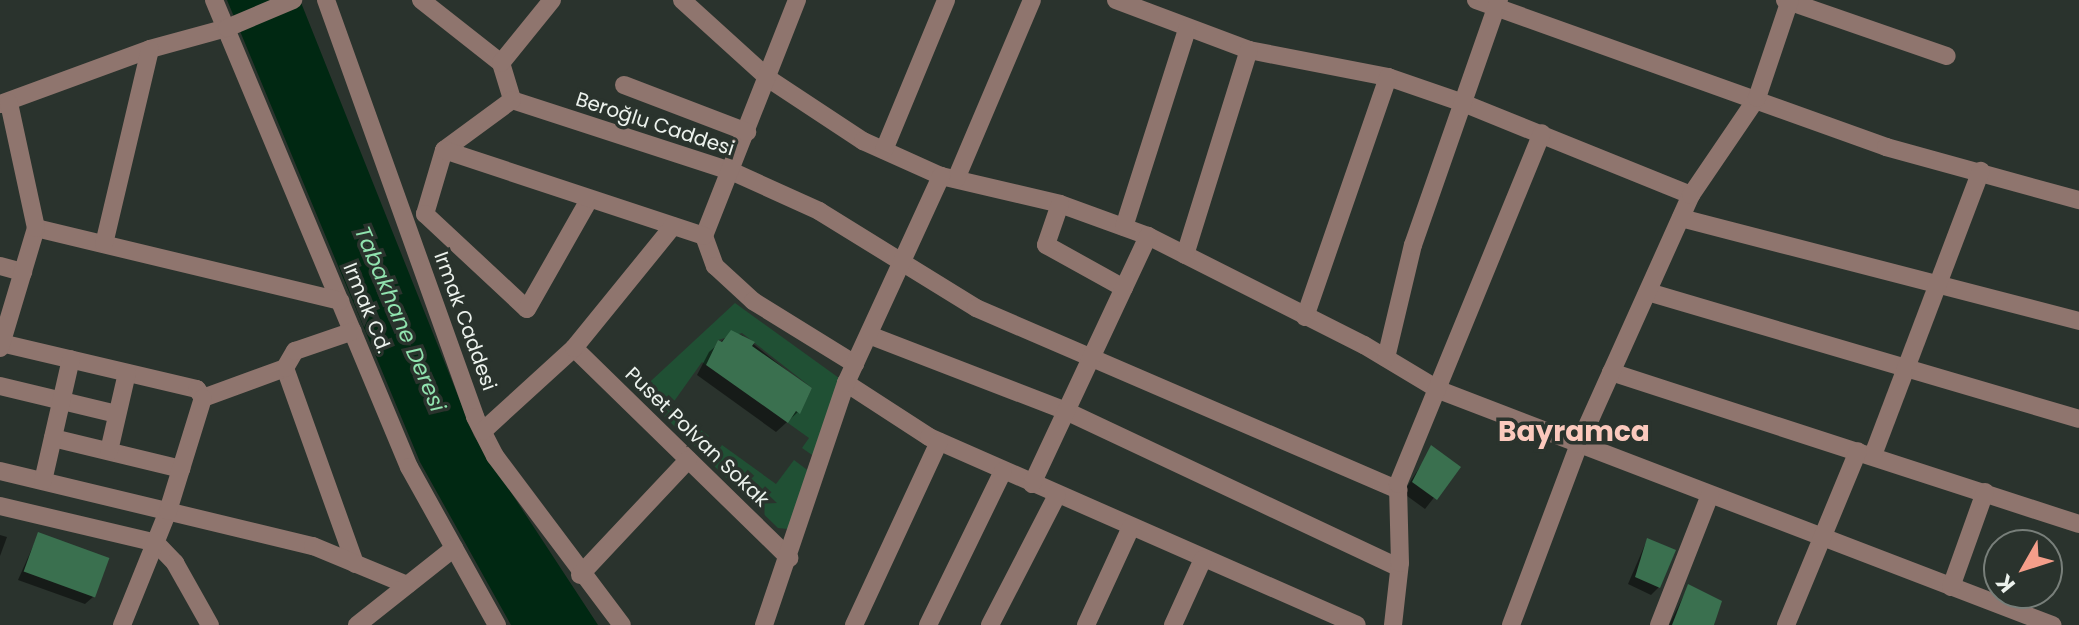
<!DOCTYPE html>
<html>
<head>
<meta charset="utf-8">
<style>
  body { margin:0 }
  #map { position:relative; width:2079px; height:625px; overflow:hidden; background:#2a332d; font-family:Poppins,sans-serif }
  div>[style] { position:absolute }
  [style*='--x'] { left:calc(var(--x)*1px); top:calc(var(--y)*1px); width:calc(var(--w)*1px); rotate:calc(var(--a)*1deg) }
  .green>* { inset:0; background:#205034 }
  .water>* { inset:0; background:#002812 }
  .shadow>* { inset:0; background:#0007 }
  .building>* { inset:0; background:#3a704f; transform-origin:0 0 }
  .minor>* { height:18px; margin:-9px; padding:0 9px; transform-origin:9px; border-radius:9px; background:#8f756e }
  span { translate:-50% -50%; white-space:nowrap; text-align:center; line-height:1.15; -webkit-text-stroke:7px #2a332d; paint-order:stroke }
  .street-label { font-size:20px; color:#ecf2ed }
  .water-label { font-size:22px; color:#91e3af; font-style:italic }
  .district-label { font-size:28px; color:#fbc9bd; font-weight:700 }
  .north { position:absolute; left:1983px; top:529px; width:80px; height:80px; box-sizing:border-box; background:#2a332d; border:2px solid #787f7a; border-radius:50%; rotate:231deg; font-size:22px; font-weight:700; line-height:32px; text-align:center; color:#ecf2ed }
  .north::after { content:''; display:block; margin:auto; width:28px; height:36px; background:#f49e8a; clip-path:polygon(50% 0,100% 100%,50% 72%,0 100%) }
</style>
</head>
<body>
<div id="map">
  <div class="green">
    <i style="clip-path:polygon(735px 303px,839px 378px,815px 457px,802px 448px,809px 438px,788px 423px,796px 411px,800px 413px,812px 388px,742px 333px,718px 340px,706px 365px,702px 362px,670px 407px,709px 436px,699px 450px,639px 392px)"></i>
    <i style="clip-path:polygon(722px 445px,776px 484px,794px 460px,810px 472px,788px 529px,778px 528px,710px 462px)"></i>
  </div>
  <div class="water">
    <i style="clip-path:polygon(227px 0,300px 0,474px 436px,598px 625px,511px 625px,420px 462px)"></i>
  </div>
  <div class="shadow">
    <i style="clip-path:polygon(731px 333px,742px 335px,810px 389px,798px 412px,776px 432px,697px 375px,709px 352px)"></i>
    <i style="clip-path:polygon(1432px 448px,1458px 467px,1425px 509px,1403px 493px)"></i>
    <i style="clip-path:polygon(0 535px,7px 537px,0 556px)"></i>
    <i style="clip-path:polygon(38px 535px,93px 597px,85px 604px,18px 580px)"></i>
    <i style="clip-path:polygon(1647px 540px,1659px 587px,1651px 595px,1628px 584px)"></i>
    <i style="clip-path:polygon(1688px 587px,1719px 602px,1714px 625px,1669px 625px)"></i>
  </div>
  <div class="building">
    <i style="clip-path:polygon(731px 330px,755px 342px,752px 346px,812px 388px,800px 414px,796px 411px,788px 423px,706px 365px,718px 340px,722px 342px)"></i>
    <i style="clip-path:polygon(1431px 445px,1461px 467px,1437px 500px,1412px 482px)"></i>
    <i style="left:38px;top:532px;width:76px;height:42px;rotate:20deg"></i>
    <i style="clip-path:polygon(1647px 538px,1676px 550px,1660px 588px,1635px 577px)"></i>
    <i style="clip-path:polygon(1688px 584px,1722px 601px,1714px 625px,1672px 625px)"></i>
  </div>
  <div class="minor">
    <i style="--x:214;--y:0;--w:506;--a:67.34"></i>
    <i style="--x:409;--y:467;--w:181;--a:60.9"></i>
    <i style="--x:326;--y:0;--w:443;--a:70.3"></i>
    <i style="--x:475;--y:417;--w:44;--a:62.9"></i>
    <i style="--x:495;--y:456;--w:211;--a:53.1"></i>
    <i style="--x:421;--y:0;--w:102;--a:38.2"></i>
    <i style="--x:501;--y:63;--w:39;--a:73"></i>
    <i style="--x:512;--y:100;--w:230;--a:18"></i>
    <i style="--x:731;--y:171;--w:97;--a:24.4"></i>
    <i style="--x:819;--y:211;--w:185;--a:31.7"></i>
    <i style="--x:976;--y:308;--w:460;--a:23.3"></i>
    <i style="--x:682;--y:0;--w:118;--a:42.2"></i>
    <i style="--x:769;--y:79;--w:113;--a:33.4"></i>
    <i style="--x:863;--y:141;--w:85;--a:24.2"></i>
    <i style="--x:941;--y:176;--w:122;--a:13.2"></i>
    <i style="--x:1060;--y:204;--w:94;--a:20"></i>
    <i style="--x:1148;--y:236;--w:242;--a:26.8"></i>
    <i style="--x:1364;--y:345;--w:87;--a:31"></i>
    <i style="--x:1439;--y:390;--w:657;--a:20.97"></i>
    <i style="--x:797;--y:0;--w:254;--a:111.5"></i>
    <i style="--x:704;--y:236;--w:32;--a:70"></i>
    <i style="--x:715;--y:266;--w:52;--a:42.6"></i>
    <i style="--x:753;--y:301;--w:120;--a:31.7"></i>
    <i style="--x:1116;--y:0;--w:142;--a:20.6"></i>
    <i style="--x:1249;--y:50;--w:142;--a:11"></i>
    <i style="--x:1388;--y:77;--w:79;--a:19.1"></i>
    <i style="--x:1463;--y:103;--w:246;--a:22"></i>
    <i style="--x:1476;--y:0;--w:436;--a:19.7"></i>
    <i style="--x:1886;--y:147;--w:200;--a:15.4"></i>
    <i style="--x:1785;--y:0;--w:171;--a:19.1"></i>
    <i style="--x:501;--y:63;--w:81;--a:-51"></i>
    <i style="--x:624;--y:85;--w:132;--a:20.9"></i>
    <i style="--x:512;--y:100;--w:84;--a:143.7"></i>
    <i style="--x:444;--y:150;--w:67;--a:106.5"></i>
    <i style="--x:425;--y:214;--w:139;--a:43"></i>
    <i style="--x:527;--y:309;--w:125;--a:-60.4"></i>
    <i style="--x:0;--y:104;--w:160;--a:-20.1"></i>
    <i style="--x:150;--y:49;--w:80;--a:-15.3"></i>
    <i style="--x:227;--y:28;--w:72;--a:-23"></i>
    <i style="--x:444;--y:150;--w:274;--a:18.3"></i>
    <i style="--x:884;--y:150;--w:162;--a:-67.5"></i>
    <i style="--x:956;--y:179;--w:194;--a:-67"></i>
    <i style="--x:1060;--y:204;--w:43;--a:108.9"></i>
    <i style="--x:1046;--y:245;--w:89;--a:28.9"></i>
    <i style="--x:1681;--y:218;--w:411;--a:14.5"></i>
    <i style="--x:1124;--y:227;--w:208;--a:-72.3"></i>
    <i style="--x:36;--y:228;--w:313;--a:13.5"></i>
    <i style="--x:104;--y:244;--w:200;--a:-76.7"></i>
    <i style="--x:1185;--y:255;--w:215;--a:-72.7"></i>
    <i style="--x:0;--y:266;--w:24;--a:15"></i>
    <i style="--x:1648;--y:292;--w:449;--a:16.4"></i>
    <i style="--x:1305;--y:317;--w:254;--a:-70.9"></i>
    <i style="--x:869;--y:335;--w:211;--a:21.1"></i>
    <i style="--x:1066;--y:411;--w:368;--a:25.2"></i>
    <i style="--x:1;--y:343;--w:201;--a:13.2"></i>
    <i style="--x:197;--y:389;--w:11;--a:56"></i>
    <i style="--x:0;--y:348;--w:125;--a:-73.3"></i>
    <i style="--x:36;--y:228;--w:128;--a:-102.2"></i>
    <i style="--x:574;--y:348;--w:301;--a:44.3"></i>
    <i style="--x:1386;--y:358;--w:116;--a:-76.6"></i>
    <i style="--x:1413;--y:245;--w:260;--a:-70.7"></i>
    <i style="--x:285;--y:368;--w:208;--a:70.3"></i>
    <i style="--x:1611;--y:372;--w:492;--a:18"></i>
    <i style="--x:846;--y:383;--w:99;--a:33"></i>
    <i style="--x:929;--y:437;--w:467;--a:23.7"></i>
    <i style="--x:0;--y:386;--w:120;--a:13.5"></i>
    <i style="--x:203;--y:398;--w:87;--a:-20.1"></i>
    <i style="--x:285;--y:368;--w:20;--a:-60"></i>
    <i style="--x:295;--y:351;--w:61;--a:-19"></i>
    <i style="--x:483;--y:431;--w:123;--a:-42.4"></i>
    <i style="--x:574;--y:348;--w:157;--a:-50.9"></i>
    <i style="--x:53;--y:438;--w:132;--a:13.6"></i>
    <i style="--x:109;--y:451;--w:80;--a:-77"></i>
    <i style="--x:1873;--y:455;--w:304;--a:-69.2"></i>
    <i style="--x:0;--y:471;--w:322;--a:13.5"></i>
    <i style="--x:313;--y:546;--w:102;--a:22.5"></i>
    <i style="--x:43;--y:481;--w:125;--a:-77.1"></i>
    <i style="--x:1032;--y:484;--w:274;--a:-64.9"></i>
    <i style="--x:0;--y:506;--w:160;--a:13.3"></i>
    <i style="--x:156;--y:543;--w:28;--a:46"></i>
    <i style="--x:175;--y:563;--w:71;--a:60.6"></i>
    <i style="--x:580;--y:575;--w:158;--a:-46.8"></i>
    <i style="--x:1951;--y:587;--w:101;--a:-70.3"></i>
    <i style="--x:122;--y:625;--w:123;--a:-68"></i>
    <i style="--x:168;--y:511;--w:118;--a:-72.8"></i>
    <i style="--x:357;--y:625;--w:124;--a:-38.4"></i>
    <i style="--x:764;--y:625;--w:256;--a:-71.3"></i>
    <i style="--x:846;--y:383;--w:228;--a:-65.3"></i>
    <i style="--x:854;--y:625;--w:202;--a:-65.1"></i>
    <i style="--x:928;--y:625;--w:171;--a:-64"></i>
    <i style="--x:990;--y:625;--w:146;--a:-62.7"></i>
    <i style="--x:1086;--y:625;--w:108;--a:-65.3"></i>
    <i style="--x:1173;--y:625;--w:72;--a:-65.6"></i>
    <i style="--x:1393;--y:625;--w:62;--a:-83.6"></i>
    <i style="--x:1400;--y:563;--w:79;--a:-91.5"></i>
    <i style="--x:1398;--y:484;--w:379;--a:-67.7"></i>
    <i style="--x:1511;--y:625;--w:193;--a:-69.4"></i>
    <i style="--x:1579;--y:444;--w:273;--a:-65.8"></i>
    <i style="--x:1691;--y:195;--w:117;--a:-55.8"></i>
    <i style="--x:1757;--y:98;--w:103;--a:-71.4"></i>
    <i style="--x:1659;--y:625;--w:140;--a:-68.6"></i>
    <i style="--x:1786;--y:625;--w:188;--a:-67.5"></i>
  </div>
  <div class="street-label">
    <span style="left:655px;top:124px;rotate:18deg">Beroğlu Caddesi</span>
    <span style="left:367px;top:308px;rotate:68deg">Irmak Cd.</span>
    <span style="left:465px;top:321px;rotate:70deg">Irmak Caddesi</span>
    <span style="left:697px;top:437px;rotate:44deg">Puset Polvan Sokak</span>
  </div>
  <div class="water-label">
    <span style="left:400px;top:319px;rotate:67deg">Tabakhane Deresi</span>
  </div>
  <div class="district-label">
    <span style="left:1574px;top:432px">Bayramca</span>
  </div>
  <div class="north">K</div>
</div>
</body>
</html>
